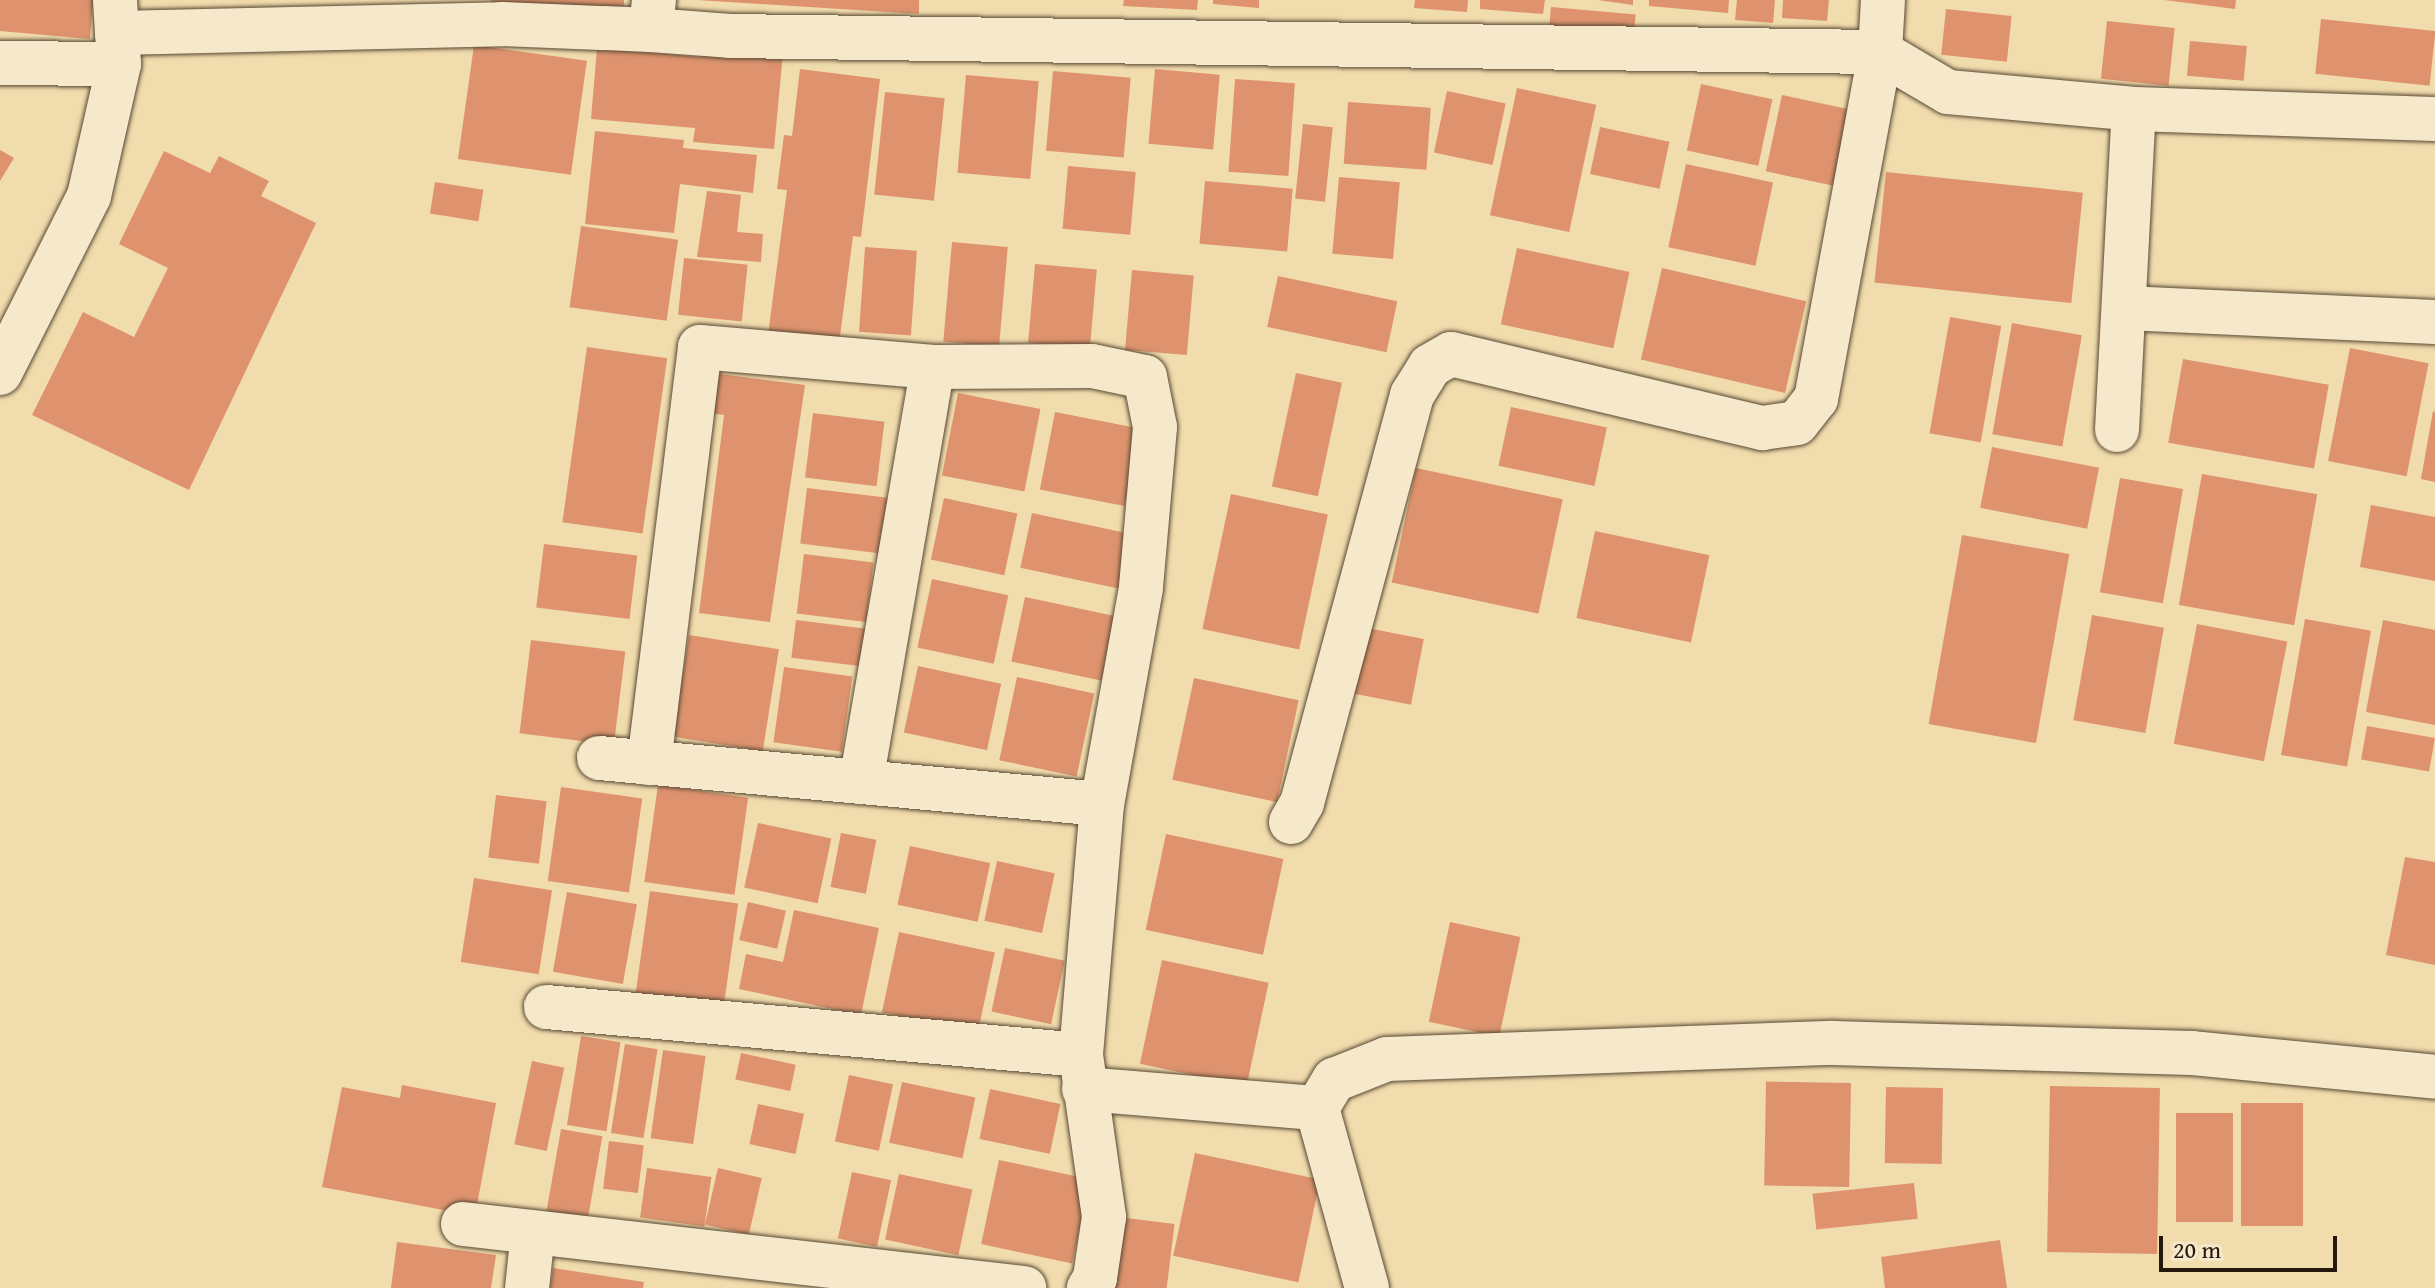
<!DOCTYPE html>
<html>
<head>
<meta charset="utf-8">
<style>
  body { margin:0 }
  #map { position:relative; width:2435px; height:1288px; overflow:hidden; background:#f1dcad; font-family:"Gentium Book Plus",serif }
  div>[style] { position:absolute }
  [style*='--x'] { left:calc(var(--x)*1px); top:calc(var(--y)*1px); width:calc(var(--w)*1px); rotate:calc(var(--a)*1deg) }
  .building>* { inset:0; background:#de936e; transform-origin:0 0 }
  .roads { filter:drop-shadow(0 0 2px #584935) drop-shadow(0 0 2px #584935) }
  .minor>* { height:44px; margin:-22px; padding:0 22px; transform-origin:22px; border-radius:22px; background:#f6e8ca }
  span { translate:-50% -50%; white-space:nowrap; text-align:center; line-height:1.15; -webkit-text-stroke:8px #f6e8ca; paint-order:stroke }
  .scale { position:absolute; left:2159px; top:1236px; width:178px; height:36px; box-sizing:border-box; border:4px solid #25180d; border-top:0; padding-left:10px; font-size:24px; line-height:28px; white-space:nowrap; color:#25180d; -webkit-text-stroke:6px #f6e8ca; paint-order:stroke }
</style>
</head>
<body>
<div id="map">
  <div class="building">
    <i style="clip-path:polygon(0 0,93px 0,90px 39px,0 31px)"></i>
    <i style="clip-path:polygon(491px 0,624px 0,623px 23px,490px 13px)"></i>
    <i style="clip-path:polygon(697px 0,919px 0,919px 14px)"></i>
    <i style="clip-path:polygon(1124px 0,1198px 0,1197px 10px,1123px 6px)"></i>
    <i style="clip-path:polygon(1213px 0,1259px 0,1259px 8px,1213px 4px)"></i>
    <i style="clip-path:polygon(1415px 0,1468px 0,1467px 12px,1414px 8px)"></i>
    <i style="clip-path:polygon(1480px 0,1545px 0,1543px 14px,1480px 9px)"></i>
    <i style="clip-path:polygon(1598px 0,1633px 0,1633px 5px)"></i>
    <i style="clip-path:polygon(1649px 0,1729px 0,1728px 13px,1649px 6px)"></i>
    <i style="clip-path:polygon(1737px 0,1775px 0,1773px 23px,1735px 20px)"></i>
    <i style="clip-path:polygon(1783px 0,1829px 0,1827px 21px,1782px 18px)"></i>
    <i style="clip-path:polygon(2164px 0,2236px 0,2235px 9px)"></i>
    <i style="left:1551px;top:7px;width:85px;height:25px;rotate:5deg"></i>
    <i style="left:1946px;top:9px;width:66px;height:46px;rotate:6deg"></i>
    <i style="left:2321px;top:19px;width:115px;height:55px;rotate:6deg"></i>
    <i style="left:2107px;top:21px;width:68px;height:58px;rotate:6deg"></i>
    <i style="left:2190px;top:41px;width:57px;height:35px;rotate:5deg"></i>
    <i style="left:474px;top:45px;width:114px;height:115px;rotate:8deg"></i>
    <i style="clip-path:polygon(701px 46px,783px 53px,774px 149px,693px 142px,695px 128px,591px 119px,597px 48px,701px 57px)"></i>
    <i style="clip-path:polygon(800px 69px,880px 79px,861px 237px,853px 236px,839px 344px,768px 335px,787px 190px,777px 189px,784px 135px,792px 136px)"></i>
    <i style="left:1155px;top:69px;width:65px;height:75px;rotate:5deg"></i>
    <i style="left:1053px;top:71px;width:78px;height:80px;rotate:5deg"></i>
    <i style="left:966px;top:75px;width:73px;height:98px;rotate:5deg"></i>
    <i style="left:1235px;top:79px;width:60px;height:93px;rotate:4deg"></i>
    <i style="left:1701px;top:84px;width:73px;height:68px;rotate:12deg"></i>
    <i style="left:1517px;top:88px;width:81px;height:130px;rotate:12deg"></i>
    <i style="left:1447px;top:91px;width:60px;height:63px;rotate:12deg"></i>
    <i style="left:885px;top:92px;width:60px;height:103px;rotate:6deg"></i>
    <i style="left:1782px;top:95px;width:73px;height:78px;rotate:12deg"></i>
    <i style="left:1348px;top:102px;width:83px;height:62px;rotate:4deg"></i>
    <i style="left:1303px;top:124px;width:30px;height:75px;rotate:6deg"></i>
    <i style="left:1600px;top:127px;width:71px;height:48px;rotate:12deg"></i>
    <i style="clip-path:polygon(595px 131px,684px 140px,683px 148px,757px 155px,753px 193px,680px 184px,674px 233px,585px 224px)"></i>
    <i style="clip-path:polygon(0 150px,14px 158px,0 181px)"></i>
    <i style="clip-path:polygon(164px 151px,210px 173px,219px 156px,269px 181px,261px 196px,316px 223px,189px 490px,32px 415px,83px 312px,134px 337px,168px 268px,119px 244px)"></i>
    <i style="left:1686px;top:164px;width:89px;height:85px;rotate:12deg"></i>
    <i style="left:1068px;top:166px;width:68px;height:63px;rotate:5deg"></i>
    <i style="left:1886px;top:172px;width:198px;height:111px;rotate:6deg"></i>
    <i style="left:1339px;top:177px;width:61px;height:77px;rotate:5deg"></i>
    <i style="left:1205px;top:181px;width:88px;height:63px;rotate:5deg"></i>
    <i style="left:435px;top:182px;width:49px;height:32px;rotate:9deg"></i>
    <i style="clip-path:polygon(707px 191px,741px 195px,737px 232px,763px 234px,761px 262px,697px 257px)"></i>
    <i style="left:581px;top:226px;width:98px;height:82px;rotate:8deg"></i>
    <i style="left:952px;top:242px;width:56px;height:100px;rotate:5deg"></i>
    <i style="left:865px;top:247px;width:52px;height:85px;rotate:4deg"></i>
    <i style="left:1517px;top:248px;width:115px;height:78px;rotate:12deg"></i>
    <i style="left:684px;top:258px;width:64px;height:57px;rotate:6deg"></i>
    <i style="left:1035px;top:264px;width:62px;height:79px;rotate:5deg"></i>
    <i style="left:1662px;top:268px;width:148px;height:94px;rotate:13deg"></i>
    <i style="left:1132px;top:270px;width:62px;height:80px;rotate:5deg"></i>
    <i style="left:1278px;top:276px;width:122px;height:52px;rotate:12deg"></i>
    <i style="left:1950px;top:317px;width:52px;height:118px;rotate:10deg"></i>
    <i style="left:2012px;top:323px;width:71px;height:113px;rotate:10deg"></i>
    <i style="left:587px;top:347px;width:81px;height:177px;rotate:8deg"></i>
    <i style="left:2350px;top:348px;width:80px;height:115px;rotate:11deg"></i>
    <i style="left:2183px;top:359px;width:148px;height:85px;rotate:10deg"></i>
    <i style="clip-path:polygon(713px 373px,805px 385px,770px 622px,699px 613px,724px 415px,708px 413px)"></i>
    <i style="left:1296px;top:373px;width:47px;height:116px;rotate:12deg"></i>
    <i style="left:958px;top:393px;width:84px;height:84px;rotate:11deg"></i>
    <i style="left:1511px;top:407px;width:98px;height:60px;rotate:12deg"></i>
    <i style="clip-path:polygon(2433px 411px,2435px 412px,2435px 482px,2421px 479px)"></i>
    <i style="left:1055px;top:412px;width:86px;height:79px;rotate:11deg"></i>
    <i style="left:813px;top:413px;width:72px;height:65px;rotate:7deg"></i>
    <i style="left:1992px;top:447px;width:109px;height:62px;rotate:11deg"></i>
    <i style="left:1416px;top:468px;width:150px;height:117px;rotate:12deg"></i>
    <i style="left:2202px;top:474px;width:117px;height:133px;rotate:10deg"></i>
    <i style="left:2120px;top:478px;width:64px;height:116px;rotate:10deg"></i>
    <i style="left:807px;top:488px;width:81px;height:56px;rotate:7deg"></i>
    <i style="left:1231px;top:494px;width:99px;height:138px;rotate:12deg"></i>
    <i style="left:944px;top:498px;width:75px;height:63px;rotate:12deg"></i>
    <i style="clip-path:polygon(2371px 505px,2435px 517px,2435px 581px,2360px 567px)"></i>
    <i style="left:1032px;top:513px;width:100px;height:56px;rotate:12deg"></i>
    <i style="left:1595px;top:531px;width:117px;height:89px;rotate:12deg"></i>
    <i style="left:1962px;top:535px;width:109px;height:192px;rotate:10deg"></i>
    <i style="left:544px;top:544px;width:94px;height:64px;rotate:7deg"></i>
    <i style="left:804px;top:554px;width:70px;height:60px;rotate:7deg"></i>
    <i style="left:932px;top:579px;width:78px;height:70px;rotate:12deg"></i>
    <i style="left:1025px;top:597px;width:94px;height:66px;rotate:12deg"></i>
    <i style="left:2092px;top:615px;width:73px;height:107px;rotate:10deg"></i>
    <i style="left:2305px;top:619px;width:67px;height:138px;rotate:10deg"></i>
    <i style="left:796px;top:620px;width:77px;height:38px;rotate:7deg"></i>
    <i style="clip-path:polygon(2383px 620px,2435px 630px,2435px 725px,2366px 712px)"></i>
    <i style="left:2197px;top:624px;width:92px;height:122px;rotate:11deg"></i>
    <i style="left:1357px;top:626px;width:68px;height:67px;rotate:11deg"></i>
    <i style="left:689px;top:635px;width:91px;height:103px;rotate:9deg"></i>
    <i style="left:531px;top:640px;width:95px;height:94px;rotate:7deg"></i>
    <i style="left:918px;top:666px;width:85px;height:68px;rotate:12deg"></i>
    <i style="left:784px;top:667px;width:69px;height:76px;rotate:8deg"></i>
    <i style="left:1017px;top:677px;width:79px;height:85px;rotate:12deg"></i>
    <i style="left:1194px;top:678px;width:107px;height:104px;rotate:12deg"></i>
    <i style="left:2367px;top:726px;width:69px;height:34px;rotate:10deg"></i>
    <i style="left:658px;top:785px;width:91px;height:98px;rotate:8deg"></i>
    <i style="left:561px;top:787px;width:82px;height:95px;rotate:8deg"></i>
    <i style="left:496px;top:795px;width:51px;height:63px;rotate:7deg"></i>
    <i style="left:758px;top:823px;width:75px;height:66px;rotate:12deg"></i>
    <i style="left:841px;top:833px;width:36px;height:55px;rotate:11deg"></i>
    <i style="left:1166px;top:834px;width:120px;height:98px;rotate:12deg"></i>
    <i style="left:910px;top:846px;width:82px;height:60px;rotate:12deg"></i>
    <i style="clip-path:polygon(2405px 857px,2435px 862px,2435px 965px,2386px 955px)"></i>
    <i style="left:997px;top:861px;width:59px;height:61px;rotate:12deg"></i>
    <i style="left:474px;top:878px;width:79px;height:85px;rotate:9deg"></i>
    <i style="left:650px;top:891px;width:89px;height:103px;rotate:8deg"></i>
    <i style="left:567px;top:892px;width:71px;height:81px;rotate:10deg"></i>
    <i style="left:748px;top:902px;width:39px;height:39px;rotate:13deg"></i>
    <i style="clip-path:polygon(794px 910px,879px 928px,861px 1015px,739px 989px,746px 954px,783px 962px)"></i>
    <i style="left:1450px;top:922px;width:72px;height:102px;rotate:12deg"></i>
    <i style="left:899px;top:932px;width:98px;height:82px;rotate:12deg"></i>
    <i style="left:1005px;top:948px;width:61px;height:65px;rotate:12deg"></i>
    <i style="left:1162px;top:960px;width:109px;height:106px;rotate:12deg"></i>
    <i style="left:581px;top:1036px;width:40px;height:90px;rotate:9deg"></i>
    <i style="left:625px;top:1044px;width:33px;height:90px;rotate:9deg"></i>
    <i style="left:663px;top:1050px;width:43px;height:89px;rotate:8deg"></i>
    <i style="left:741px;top:1053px;width:56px;height:27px;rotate:12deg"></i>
    <i style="left:532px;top:1061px;width:33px;height:85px;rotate:12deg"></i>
    <i style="left:849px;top:1075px;width:45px;height:68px;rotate:12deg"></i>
    <i style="left:902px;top:1082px;width:75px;height:62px;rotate:12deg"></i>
    <i style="left:1851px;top:1083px;width:104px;height:85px;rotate:91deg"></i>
    <i style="clip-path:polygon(402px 1085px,496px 1103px,475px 1216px,322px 1187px,342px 1087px,400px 1098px)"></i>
    <i style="left:2050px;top:1086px;width:110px;height:166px;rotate:1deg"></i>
    <i style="left:1886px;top:1087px;width:57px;height:76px;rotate:1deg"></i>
    <i style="left:990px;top:1089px;width:72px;height:51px;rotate:12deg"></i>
    <i style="left:2241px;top:1103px;width:62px;height:123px"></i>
    <i style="left:758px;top:1104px;width:47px;height:41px;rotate:12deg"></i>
    <i style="left:2176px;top:1113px;width:57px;height:109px"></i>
    <i style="left:561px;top:1129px;width:42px;height:89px;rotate:10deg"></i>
    <i style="left:609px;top:1141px;width:35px;height:48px;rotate:7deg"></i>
    <i style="left:1195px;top:1153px;width:128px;height:105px;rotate:12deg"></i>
    <i style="left:999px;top:1160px;width:93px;height:86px;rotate:12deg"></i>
    <i style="left:647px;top:1168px;width:65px;height:50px;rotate:8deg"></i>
    <i style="left:718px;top:1168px;width:45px;height:58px;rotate:13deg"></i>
    <i style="left:852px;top:1172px;width:40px;height:68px;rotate:12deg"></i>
    <i style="left:899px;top:1174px;width:75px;height:67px;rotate:12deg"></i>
    <i style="left:1914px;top:1183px;width:36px;height:102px;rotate:84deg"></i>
    <i style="left:1118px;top:1217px;width:57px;height:71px;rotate:7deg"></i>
    <i style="clip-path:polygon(2000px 1240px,2007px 1288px,1885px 1288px,1881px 1257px)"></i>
    <i style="clip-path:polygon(397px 1242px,496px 1255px,491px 1288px,391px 1288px)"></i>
    <i style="clip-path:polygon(553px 1268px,644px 1282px,643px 1288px,550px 1288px)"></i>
  </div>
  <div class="roads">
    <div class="minor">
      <i style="--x:654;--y:0;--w:30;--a:96"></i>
      <i style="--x:651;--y:30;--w:79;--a:4.3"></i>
      <i style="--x:730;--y:36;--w:1150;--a:0.8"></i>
      <i style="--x:1880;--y:52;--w:79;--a:30.5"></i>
      <i style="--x:1948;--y:92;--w:187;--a:5.2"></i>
      <i style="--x:2134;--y:109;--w:301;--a:1.9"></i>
      <i style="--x:117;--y:33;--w:385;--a:-1.3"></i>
      <i style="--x:502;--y:24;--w:149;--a:2.3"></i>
      <i style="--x:0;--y:63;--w:119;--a:0.5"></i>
      <i style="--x:2125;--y:308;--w:310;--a:2.6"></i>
      <i style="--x:0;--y:373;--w:198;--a:-63.3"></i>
      <i style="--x:89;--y:196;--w:135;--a:-77.2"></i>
      <i style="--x:119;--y:64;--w:64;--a:-93.6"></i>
      <i style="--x:2117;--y:430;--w:321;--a:-87"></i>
      <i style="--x:599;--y:758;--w:505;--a:5.23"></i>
      <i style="--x:649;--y:763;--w:419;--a:-83"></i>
      <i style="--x:700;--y:347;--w:234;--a:4.9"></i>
      <i style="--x:933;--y:367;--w:159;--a:-0.4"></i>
      <i style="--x:1092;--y:366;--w:54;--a:11.7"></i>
      <i style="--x:1145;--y:377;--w:51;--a:78.7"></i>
      <i style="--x:1155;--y:427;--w:162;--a:95"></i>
      <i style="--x:1141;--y:588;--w:219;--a:100.2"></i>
      <i style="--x:1102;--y:804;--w:252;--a:94.8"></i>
      <i style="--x:1081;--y:1055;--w:164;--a:81.9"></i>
      <i style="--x:1104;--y:1217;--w:62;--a:98.4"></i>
      <i style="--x:1095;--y:1278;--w:12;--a:121"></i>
      <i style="--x:861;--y:782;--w:421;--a:-80.2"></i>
      <i style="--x:1291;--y:822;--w:22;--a:-60"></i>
      <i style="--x:1302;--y:803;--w:423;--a:-74.9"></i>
      <i style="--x:1412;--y:395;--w:34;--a:-58"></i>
      <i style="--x:1430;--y:366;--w:24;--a:-30"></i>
      <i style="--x:1451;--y:354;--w:320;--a:13.4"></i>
      <i style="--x:1762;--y:428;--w:35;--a:-8"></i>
      <i style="--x:1797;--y:423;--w:31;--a:-52"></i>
      <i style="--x:1816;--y:399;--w:353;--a:-79.5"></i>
      <i style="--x:1880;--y:52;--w:52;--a:-86.7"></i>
      <i style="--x:546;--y:1007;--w:537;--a:5.13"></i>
      <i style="--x:1084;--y:1089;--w:234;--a:4.7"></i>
      <i style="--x:463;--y:1224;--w:565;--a:6.51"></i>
      <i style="--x:527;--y:1288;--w:56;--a:-83.9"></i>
      <i style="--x:1367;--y:1288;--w:187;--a:-105.5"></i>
      <i style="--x:1317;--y:1108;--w:33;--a:-59"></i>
      <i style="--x:1334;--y:1080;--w:57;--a:-21.6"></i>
      <i style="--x:1387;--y:1059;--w:446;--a:-2.1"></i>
      <i style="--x:1833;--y:1043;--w:359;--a:1.6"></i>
      <i style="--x:2192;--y:1053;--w:244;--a:5.6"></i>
    </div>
  </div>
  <div class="scale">20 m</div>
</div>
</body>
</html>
